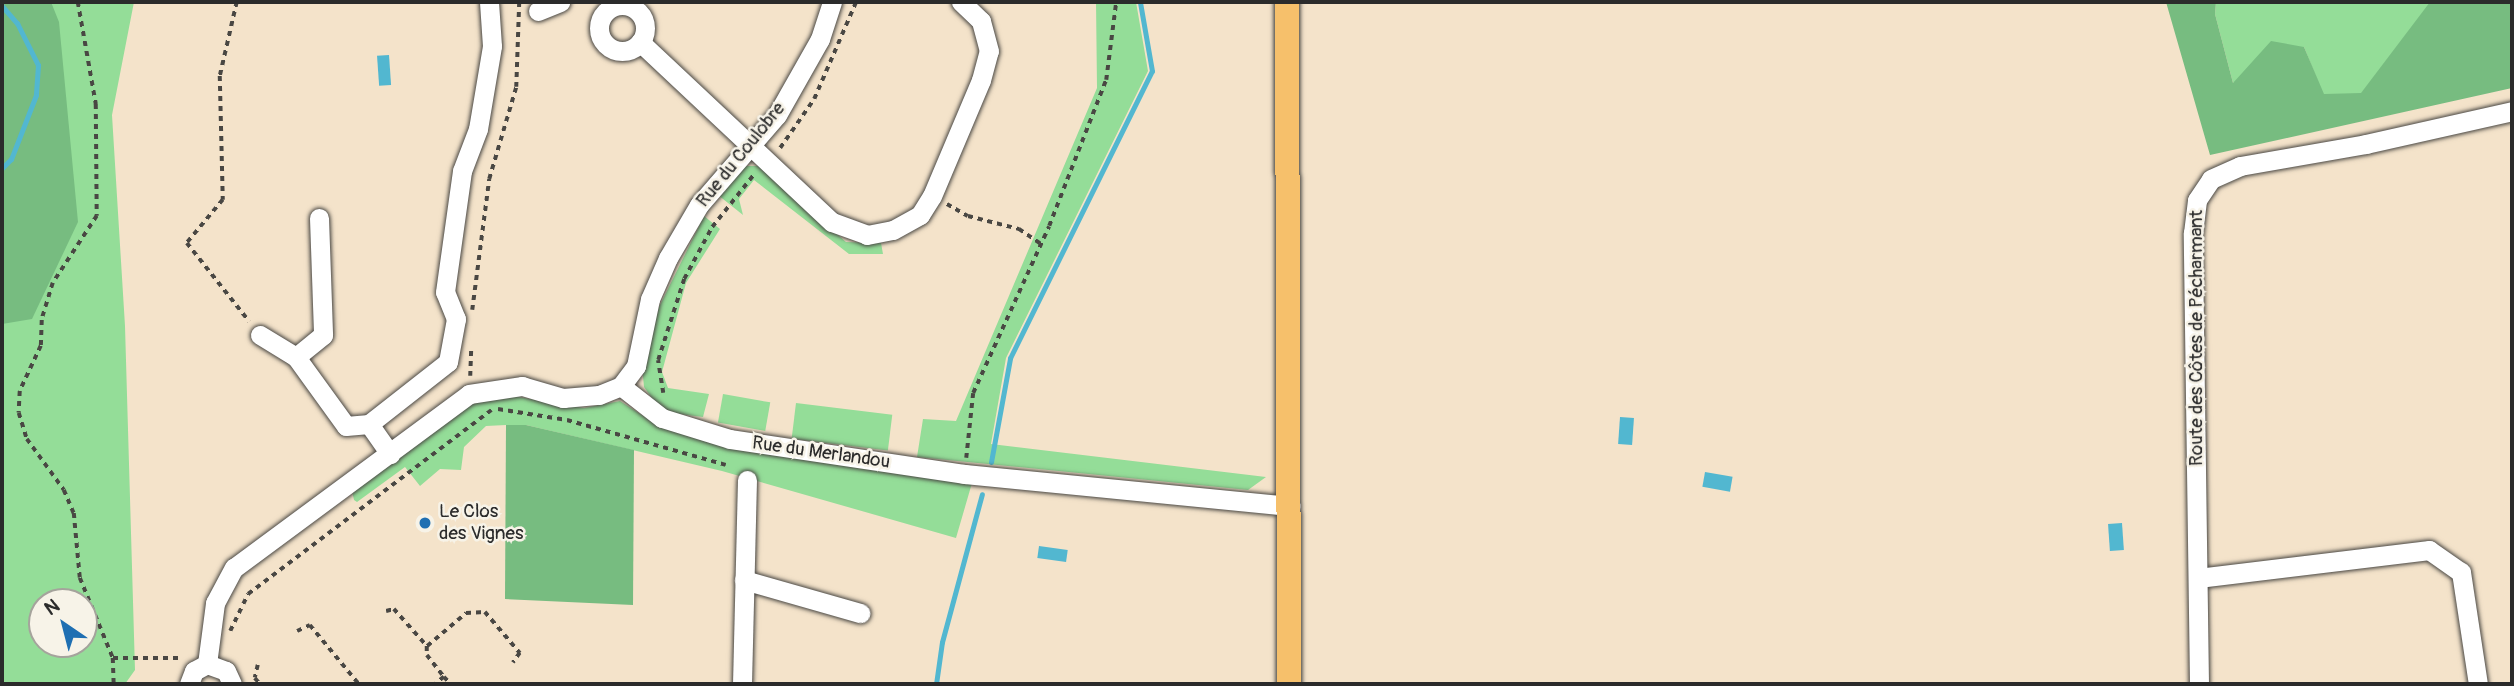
<!DOCTYPE html>
<html>
<head>
<meta charset="utf-8">
<style>
  body { margin:0 }
  #map { position:relative; width:2514px; height:686px; overflow:hidden; background:#f4e3ca; font-family:Pangolin,sans-serif }
  div>[style] { position:absolute }
  [style*='--x'] { left:calc(var(--x)*1px); top:calc(var(--y)*1px); width:calc(var(--w)*1px); rotate:calc(var(--a)*1deg) }
  .green>* { inset:0; background:#94dd98; transform-origin:0 0 }
  .forest>* { inset:0; background:#77bc80 }
  .water>* { inset:0; background:#52b7d0; transform-origin:0 0 }
  .stream>* { height:5px; margin:-2.5px; padding:0 2.5px; transform-origin:2.5px; border-radius:2.5px; background:#52b7d0 }
  .path>* { height:3.5px; margin-top:-1.75px; transform-origin:0; background:repeating-linear-gradient(90deg,#494743 0 5px,transparent 0 10px) }
  .roads { filter:drop-shadow(0 0 2px #494743) drop-shadow(0 0 2px #494743) }
  .minor>* { height:19px; margin:-9.5px; padding:0 9.5px; transform-origin:9.5px; border-radius:9.5px; background:#fff }
  .minor>.ring { margin:-9.5px; padding:0; box-sizing:content-box; background:none; border:19px solid #fff; border-radius:50% }
  .major>* { height:24px; margin:-12px; padding:0 12px; transform-origin:12px; border-radius:12px; background:#f6c06b }
  .dots>* { width:19px; height:19px; translate:-50% -50%; box-sizing:border-box; border:4px solid #f7f3e8; border-radius:50% }
  span { translate:-50% -50%; white-space:nowrap; text-align:center; line-height:1.15; -webkit-text-stroke:5px #f7f3e8; paint-order:stroke }
  .street-label { font-size:19px; color:#2b2b2b }
  .poi-label { font-size:19px; color:#2b2b2b }
  .left { translate:0 -50%; text-align:left }
  .frame { position:absolute; inset:0; border:4px solid #2b2b2b; pointer-events:none }
  .north { position:absolute; left:28px; top:588px; width:70px; height:70px; box-sizing:border-box; background:#f7f3e8; border:2px solid #a5a39c; border-radius:50%; rotate:325deg; font-size:19px; font-weight:700; line-height:28px; text-align:center; color:#2b2b2b }
  .north::after { content:''; display:block; margin:auto; width:24px; height:32px; background:#1f6fb2; clip-path:polygon(50% 0,100% 100%,50% 72%,0 100%) }
</style>
</head>
<body>
<div id="map">
  <div class="green">
    <i style="clip-path:polygon(evenodd,2px 2px,134px 2px,112px 115px,125px 326px,135px 670px,125px 684px,2px 684px,2px 2px,42px 602px,84px 602px,84px 644px,42px 644px,42px 602px)"></i>
    <i style="clip-path:polygon(1096px 2px,1136px 2px,1148px 71px,1006px 358px,991px 444px,1266px 477px,1248px 490px,917px 457px,923px 419px,956px 421px,1097px 88px)"></i>
    <i style="clip-path:polygon(2216px 2px,2431px 2px,2361px 94px,2323px 94px,2304px 47px,2233px 83px,2215px 14px)"></i>
    <i style="clip-path:polygon(743px 166px,760px 166px,846px 242px,881px 243px,883px 254px,849px 254px,754px 180px,739px 199px,743px 215px,718px 195px)"></i>
    <i style="clip-path:polygon(704px 216px,720px 229px,686px 283px,662px 372px,668px 388px,709px 394px,703px 417px,671px 413px,654px 401px,644px 387px,642px 366px,659px 307px)"></i>
    <i style="clip-path:polygon(500px 394px,584px 408px,620px 401px,659px 426px,743px 451px,972px 483px,956px 538px,722px 471px,526px 425px,506px 425px,486px 426px,464px 447px,461px 470px,440px 469px,420px 486px,405px 467px,357px 502px,354px 500px,352px 491px,470px 405px)"></i>
    <i style="left:723px;top:394px;width:48px;height:29px;rotate:10deg"></i>
    <i style="left:796px;top:403px;width:97px;height:36px;rotate:7deg"></i>
  </div>
  <div class="forest">
    <i style="clip-path:polygon(2px 2px,51px 2px,59px 22px,78px 222px,32px 319px,2px 324px)"></i>
    <i style="clip-path:polygon(2166px 2px,2216px 2px,2215px 14px,2233px 83px,2271px 41px,2304px 47px,2324px 94px,2361px 93px,2430px 2px,2512px 2px,2512px 88px,2210px 155px)"></i>
    <i style="clip-path:polygon(506px 425px,526px 425px,634px 450px,633px 605px,505px 599px)"></i>
  </div>
  <div class="water">
    <i style="left:389px;top:55px;width:30px;height:12px;rotate:86deg"></i>
    <i style="left:1620px;top:417px;width:14px;height:27px;rotate:4deg"></i>
    <i style="left:1705px;top:472px;width:28px;height:15px;rotate:10deg"></i>
    <i style="left:2122px;top:523px;width:27px;height:14px;rotate:86deg"></i>
    <i style="left:1039px;top:546px;width:29px;height:12px;rotate:8deg"></i>
  </div>
  <div class="stream">
    <i style="--x:2;--y:6;--w:23;--a:49"></i>
    <i style="--x:17;--y:23;--w:47;--a:63.4"></i>
    <i style="--x:38;--y:65;--w:30;--a:94"></i>
    <i style="--x:36;--y:95;--w:69;--a:111.3"></i>
    <i style="--x:11;--y:159;--w:13;--a:135"></i>
    <i style="--x:991;--y:462;--w:106;--a:-79.6"></i>
    <i style="--x:1010;--y:358;--w:320;--a:-63.7"></i>
    <i style="--x:1152;--y:71;--w:70;--a:-99.9"></i>
    <i style="--x:936;--y:684;--w:42;--a:-81.9"></i>
    <i style="--x:942;--y:642;--w:153;--a:-74.9"></i>
  </div>
  <div class="path">
    <i style="--x:78;--y:2;--w:104;--a:80"></i>
    <i style="--x:96;--y:104;--w:112;--a:89.5"></i>
    <i style="--x:97;--y:216;--w:80;--a:123.3"></i>
    <i style="--x:53;--y:283;--w:39;--a:107"></i>
    <i style="--x:42;--y:320;--w:26;--a:92"></i>
    <i style="--x:41;--y:346;--w:50;--a:115"></i>
    <i style="--x:20;--y:391;--w:22;--a:93"></i>
    <i style="--x:19;--y:413;--w:27;--a:73"></i>
    <i style="--x:27;--y:439;--w:63;--a:54"></i>
    <i style="--x:64;--y:490;--w:25;--a:67"></i>
    <i style="--x:74;--y:513;--w:65;--a:84.7"></i>
    <i style="--x:80;--y:578;--w:87;--a:67.6"></i>
    <i style="--x:113;--y:658;--w:26;--a:88"></i>
    <i style="--x:237;--y:2;--w:76;--a:102.9"></i>
    <i style="--x:220;--y:76;--w:124;--a:88.6"></i>
    <i style="--x:223;--y:200;--w:56;--a:129.9"></i>
    <i style="--x:187;--y:243;--w:100;--a:51.5"></i>
    <i style="--x:2;--y:80;--w:21;--a:90"></i>
    <i style="--x:780;--y:148;--w:60;--a:-55.2"></i>
    <i style="--x:814;--y:99;--w:106;--a:-66.6"></i>
    <i style="--x:947;--y:204;--w:24;--a:30"></i>
    <i style="--x:968;--y:216;--w:53;--a:14.3"></i>
    <i style="--x:1019;--y:229;--w:27;--a:34"></i>
    <i style="--x:472;--y:310;--w:132;--a:-82.6"></i>
    <i style="--x:489;--y:179;--w:96;--a:-73.6"></i>
    <i style="--x:516;--y:87;--w:85;--a:-88"></i>
    <i style="--x:470;--y:376;--w:27;--a:-88"></i>
    <i style="--x:663;--y:393;--w:33;--a:-99"></i>
    <i style="--x:658;--y:360;--w:85;--a:-72.2"></i>
    <i style="--x:684;--y:279;--w:59;--a:-61.7"></i>
    <i style="--x:712;--y:227;--w:69;--a:-51.5"></i>
    <i style="--x:498;--y:409;--w:70;--a:9.1"></i>
    <i style="--x:567;--y:420;--w:165;--a:15.8"></i>
    <i style="--x:966;--y:458;--w:65;--a:-83.9"></i>
    <i style="--x:973;--y:393;--w:183;--a:-65.5"></i>
    <i style="--x:1049;--y:226;--w:157;--a:-68.7"></i>
    <i style="--x:1106;--y:80;--w:79;--a:-82.7"></i>
    <i style="--x:386;--y:611;--w:8;--a:-14"></i>
    <i style="--x:394;--y:609;--w:50;--a:48.3"></i>
    <i style="--x:427;--y:646;--w:9;--a:90"></i>
    <i style="--x:427;--y:655;--w:28;--a:52"></i>
    <i style="--x:444;--y:677;--w:11;--a:139"></i>
    <i style="--x:230;--y:631;--w:41;--a:-64.1"></i>
    <i style="--x:248;--y:594;--w:305;--a:-37.1"></i>
    <i style="--x:297;--y:631;--w:14;--a:-25"></i>
    <i style="--x:310;--y:625;--w:77;--a:50.3"></i>
    <i style="--x:427;--y:646;--w:51;--a:-40.2"></i>
    <i style="--x:466;--y:613;--w:19;--a:-3"></i>
    <i style="--x:485;--y:612;--w:54;--a:49.5"></i>
    <i style="--x:520;--y:653;--w:12;--a:125"></i>
    <i style="--x:113;--y:658;--w:69;--a:0"></i>
    <i style="--x:258;--y:665;--w:13;--a:103"></i>
    <i style="--x:255;--y:678;--w:8;--a:50"></i>
    <i style="--x:444;--y:677;--w:10;--a:45"></i>
  </div>
  <div class="roads">
    <div class="minor">
      <i class="ring" style="left:599px;top:5px;width:27px;height:27px"></i>
      <i style="--x:538;--y:11;--w:24;--a:-22"></i>
      <i style="--x:640;--y:42;--w:263;--a:43.2"></i>
      <i style="--x:832;--y:222;--w:37;--a:20"></i>
      <i style="--x:867;--y:235;--w:26;--a:-11"></i>
      <i style="--x:893;--y:230;--w:31;--a:-29"></i>
      <i style="--x:920;--y:215;--w:22;--a:-58"></i>
      <i style="--x:932;--y:196;--w:126;--a:-67.1"></i>
      <i style="--x:981;--y:80;--w:30;--a:-75"></i>
      <i style="--x:989;--y:51;--w:31;--a:-105"></i>
      <i style="--x:981;--y:21;--w:28;--a:-136"></i>
      <i style="--x:319;--y:218;--w:117;--a:88"></i>
      <i style="--x:323;--y:335;--w:35;--a:141"></i>
      <i style="--x:296;--y:357;--w:85;--a:54.1"></i>
      <i style="--x:346;--y:426;--w:23;--a:-5"></i>
      <i style="--x:369;--y:424;--w:37;--a:55"></i>
      <i style="--x:260;--y:335;--w:42;--a:31.4"></i>
      <i style="--x:621;--y:386;--w:52;--a:38"></i>
      <i style="--x:662;--y:418;--w:71;--a:17.2"></i>
      <i style="--x:730;--y:439;--w:237;--a:8.5"></i>
      <i style="--x:964;--y:474;--w:328;--a:5.6"></i>
      <i style="--x:621;--y:386;--w:25;--a:-53"></i>
      <i style="--x:636;--y:366;--w:68;--a:-78.2"></i>
      <i style="--x:650;--y:299;--w:45;--a:-66.3"></i>
      <i style="--x:668;--y:258;--w:61;--a:-59.7"></i>
      <i style="--x:699;--y:205;--w:119;--a:-49.1"></i>
      <i style="--x:777;--y:115;--w:87;--a:-60.5"></i>
      <i style="--x:820;--y:39;--w:39;--a:-72"></i>
      <i style="--x:369;--y:424;--w:100;--a:-38.1"></i>
      <i style="--x:448;--y:362;--w:44;--a:-79.5"></i>
      <i style="--x:456;--y:319;--w:29;--a:-112"></i>
      <i style="--x:445;--y:292;--w:122;--a:-82"></i>
      <i style="--x:462;--y:171;--w:45;--a:-69.1"></i>
      <i style="--x:478;--y:129;--w:84;--a:-80.4"></i>
      <i style="--x:492;--y:46;--w:44;--a:-93.9"></i>
      <i style="--x:2198;--y:578;--w:233;--a:-6.9"></i>
      <i style="--x:2429;--y:550;--w:39;--a:35"></i>
      <i style="--x:2461;--y:572;--w:113;--a:81.4"></i>
      <i style="--x:744;--y:580;--w:121;--a:15.9"></i>
      <i style="--x:207;--y:664;--w:62;--a:-82.5"></i>
      <i style="--x:215;--y:603;--w:40;--a:-62"></i>
      <i style="--x:234;--y:568;--w:292;--a:-36.5"></i>
      <i style="--x:469;--y:394;--w:54;--a:-8.6"></i>
      <i style="--x:522;--y:386;--w:43;--a:16.3"></i>
      <i style="--x:563;--y:398;--w:36;--a:-5"></i>
      <i style="--x:599;--y:395;--w:24;--a:-22"></i>
      <i style="--x:189;--y:684;--w:14;--a:-69"></i>
      <i style="--x:194;--y:671;--w:15;--a:-28"></i>
      <i style="--x:207;--y:664;--w:20;--a:20"></i>
      <i style="--x:226;--y:671;--w:14;--a:65"></i>
      <i style="--x:742;--y:684;--w:204;--a:-88.6"></i>
      <i style="--x:2199;--y:684;--w:451;--a:-90.8"></i>
      <i style="--x:2193;--y:233;--w:33;--a:-83"></i>
      <i style="--x:2197;--y:200;--w:25;--a:-56"></i>
      <i style="--x:2211;--y:179;--w:32;--a:-24"></i>
      <i style="--x:2240;--y:166;--w:128;--a:-9.9"></i>
      <i style="--x:2366;--y:144;--w:150;--a:-12.7"></i>
    </div>
    <div class="major">
      <i style="--x:1287;--y:2;--w:682;--a:89.83"></i>
    </div>
  </div>
  <div class="dots">
    <i style="left:425px;top:523px;background:#1f6fb2"></i>
  </div>
  <div class="street-label">
    <span style="left:741px;top:155px;rotate:-51deg">Rue du Coulobre</span>
    <span style="left:2197px;top:338px;rotate:-90deg">Route des Côtes de Pécharmant</span>
    <span style="left:821px;top:453px;rotate:8deg">Rue du Merlandou</span>
  </div>
  <div class="poi-label">
    <span class="left" style="left:439px;top:523px">Le Clos<br>des Vignes</span>
  </div>
  <div class="frame"></div>
  <div class="north">N</div>
</div>
</body>
</html>
